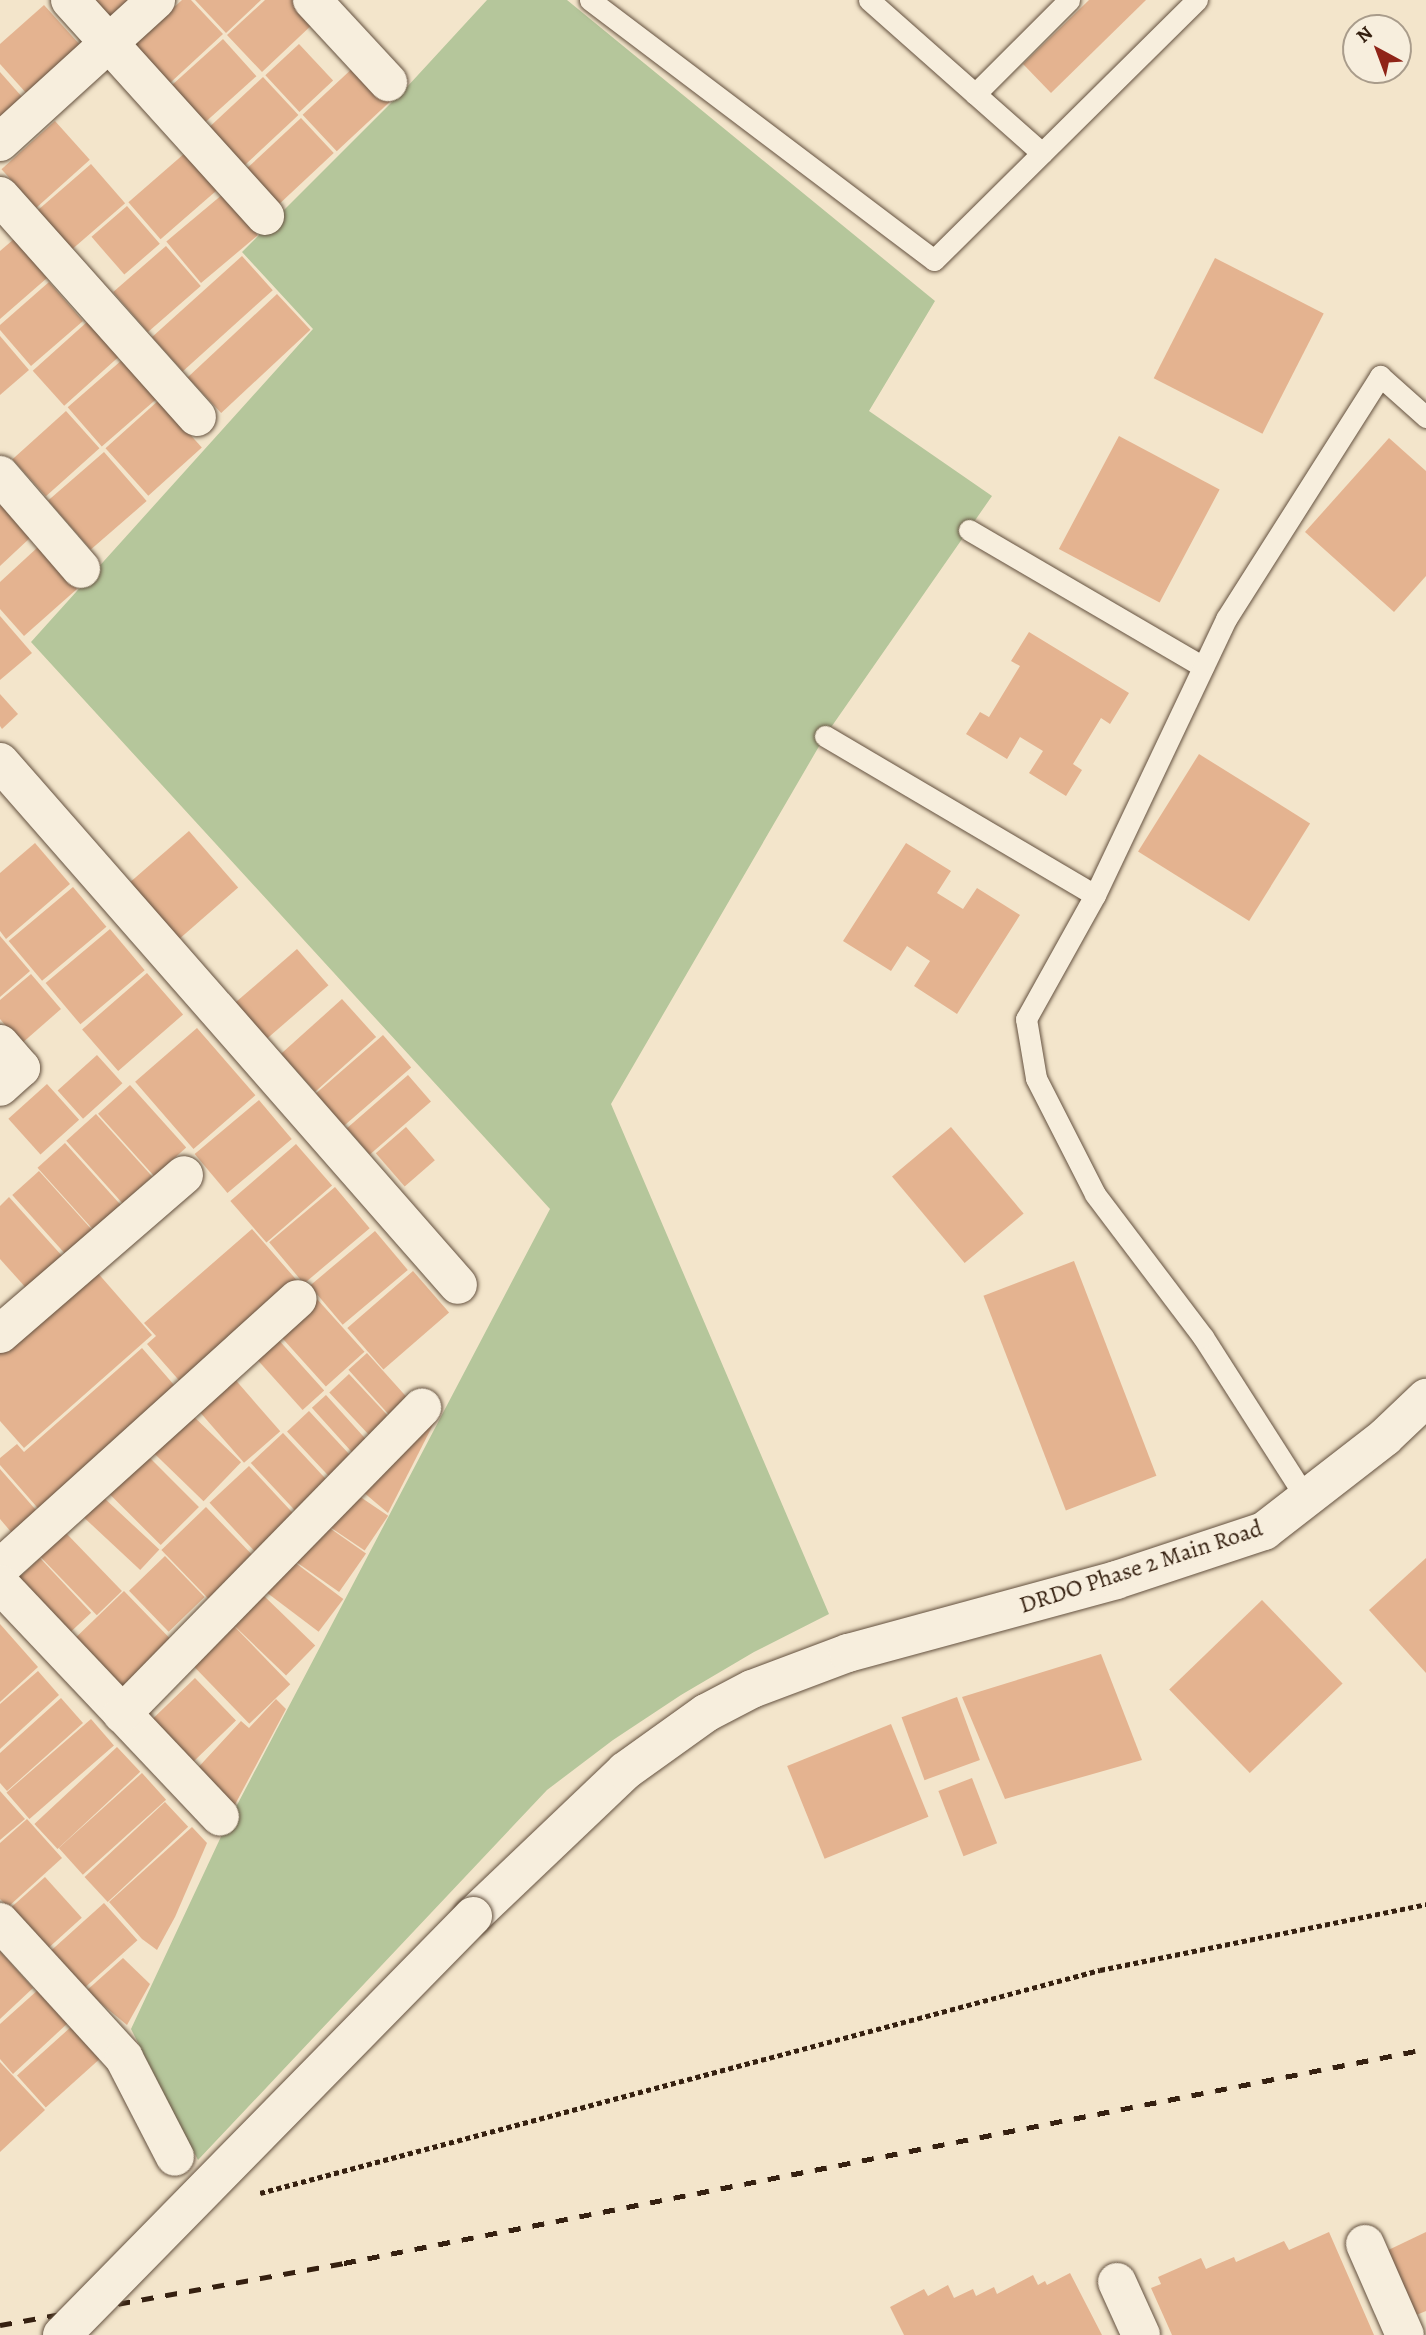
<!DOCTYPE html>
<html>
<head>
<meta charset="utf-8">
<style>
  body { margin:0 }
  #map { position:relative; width:1426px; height:2335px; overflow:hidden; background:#f3e5cb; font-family:Alegreya,serif }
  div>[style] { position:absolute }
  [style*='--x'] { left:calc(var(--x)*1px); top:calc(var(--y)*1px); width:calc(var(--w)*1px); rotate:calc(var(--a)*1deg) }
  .green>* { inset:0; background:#b5c69b }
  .building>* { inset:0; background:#e4b390; transform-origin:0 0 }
  .path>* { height:4.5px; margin-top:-2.25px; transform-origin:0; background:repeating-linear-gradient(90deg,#352010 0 5px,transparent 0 8.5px) }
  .roads { filter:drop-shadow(0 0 2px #64513f) drop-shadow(0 0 2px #64513f) }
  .lane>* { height:21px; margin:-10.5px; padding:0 10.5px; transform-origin:10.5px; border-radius:10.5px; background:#f7eedd }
  .street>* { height:38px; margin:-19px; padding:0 19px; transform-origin:19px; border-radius:19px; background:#f7eedd }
  .rail>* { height:5px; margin-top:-2.5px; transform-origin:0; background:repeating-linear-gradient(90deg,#352010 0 12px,transparent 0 24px) }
  .bridges { filter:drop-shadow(0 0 2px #64513f) drop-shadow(0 0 2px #64513f) }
  .street-bridge>* { height:38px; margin:-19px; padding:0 19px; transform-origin:19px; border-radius:19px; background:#f7eedd }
  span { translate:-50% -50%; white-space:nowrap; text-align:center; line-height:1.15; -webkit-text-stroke:5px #f7eedd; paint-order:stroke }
  .street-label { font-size:24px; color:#352010 }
  .north { position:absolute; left:1342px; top:14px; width:70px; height:70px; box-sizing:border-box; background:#f7eedd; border:2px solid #a99c8b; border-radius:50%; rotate:319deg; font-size:19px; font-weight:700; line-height:28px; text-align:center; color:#352010 }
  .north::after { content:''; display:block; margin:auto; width:24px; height:32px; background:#8f2418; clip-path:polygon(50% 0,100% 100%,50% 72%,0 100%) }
</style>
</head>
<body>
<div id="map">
  <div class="green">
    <i style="clip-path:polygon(487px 0,567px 0,935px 301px,869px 411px,992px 496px,825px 736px,611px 1104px,829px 1614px,754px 1652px,681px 1695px,613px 1740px,547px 1790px,198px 2160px,131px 2029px,226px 1826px,550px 1209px,31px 642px,313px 329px,242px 252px,406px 88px)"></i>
  </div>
  <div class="building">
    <i style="clip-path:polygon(89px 0,130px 0,108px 20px)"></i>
    <i style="clip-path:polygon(182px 0,191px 0,223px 34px,170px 83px,134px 44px)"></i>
    <i style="clip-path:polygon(195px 0,261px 0,226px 33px)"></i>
    <i style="clip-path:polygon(265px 0,296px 0,316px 21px,262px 72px,227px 35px)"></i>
    <i style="clip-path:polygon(1089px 0,1146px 0,1051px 93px,1023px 64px)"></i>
    <i style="clip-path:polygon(44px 5px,81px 46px,27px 94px,0 64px,0 44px)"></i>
    <i style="left:223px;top:39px;width:50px;height:69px;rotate:48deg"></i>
    <i style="left:299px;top:44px;width:50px;height:46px;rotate:47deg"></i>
    <i style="left:356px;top:65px;width:50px;height:73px;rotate:47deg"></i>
    <i style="clip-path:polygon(0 72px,23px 98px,0 118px)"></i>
    <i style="left:263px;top:77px;width:52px;height:74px;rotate:47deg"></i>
    <i style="left:301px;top:118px;width:48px;height:76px;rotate:47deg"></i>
    <i style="left:55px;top:121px;width:52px;height:72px;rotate:48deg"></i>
    <i style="left:185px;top:153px;width:49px;height:75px;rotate:49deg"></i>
    <i style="left:91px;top:164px;width:52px;height:74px;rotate:49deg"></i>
    <i style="left:223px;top:194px;width:54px;height:74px;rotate:50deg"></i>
    <i style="left:127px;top:206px;width:50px;height:47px;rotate:49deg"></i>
    <i style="clip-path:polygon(14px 239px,47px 278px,0 319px,0 251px)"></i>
    <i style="left:166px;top:246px;width:53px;height:70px;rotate:49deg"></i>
    <i style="left:242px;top:256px;width:46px;height:121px;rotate:48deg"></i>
    <i style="left:1215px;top:258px;width:122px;height:135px;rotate:27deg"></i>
    <i style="clip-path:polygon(49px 282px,83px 321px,31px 366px,0 330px,0 325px)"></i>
    <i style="left:277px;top:294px;width:49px;height:122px;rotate:47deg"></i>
    <i style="left:87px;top:322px;width:47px;height:73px;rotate:48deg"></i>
    <i style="clip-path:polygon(0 336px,29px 370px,0 395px)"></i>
    <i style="left:122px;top:360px;width:52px;height:72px;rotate:49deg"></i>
    <i style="left:159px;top:400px;width:64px;height:72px;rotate:48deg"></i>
    <i style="left:66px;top:411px;width:50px;height:72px;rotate:48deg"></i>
    <i style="left:1119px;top:436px;width:114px;height:128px;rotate:28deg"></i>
    <i style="clip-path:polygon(1389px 438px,1426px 471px,1426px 576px,1394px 612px,1305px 532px)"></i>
    <i style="left:104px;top:452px;width:65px;height:74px;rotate:49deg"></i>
    <i style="clip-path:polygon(2px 505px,31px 537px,0 566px,0 506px)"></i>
    <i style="clip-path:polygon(38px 547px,77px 589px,24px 636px,0 609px,0 582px)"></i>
    <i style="clip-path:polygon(0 616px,32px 653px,0 680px)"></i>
    <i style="clip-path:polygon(1029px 632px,1129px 693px,1110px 724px,1101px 718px,1073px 764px,1082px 770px,1066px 796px,1029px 773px,1043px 751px,1020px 737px,1007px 759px,966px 734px,980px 712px,989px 717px,1020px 666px,1011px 661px)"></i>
    <i style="clip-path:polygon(0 694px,18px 714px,2px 729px,0 726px)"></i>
    <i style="left:1199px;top:754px;width:131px;height:115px;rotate:32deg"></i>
    <i style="left:189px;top:831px;width:75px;height:82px;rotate:49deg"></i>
    <i style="clip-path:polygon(35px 843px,70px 884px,6px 939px,0 931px,0 873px)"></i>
    <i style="clip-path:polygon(906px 843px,951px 871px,937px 893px,963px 909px,977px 888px,1020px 915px,957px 1014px,914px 986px,930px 961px,907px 946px,891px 971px,843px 941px)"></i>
    <i style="left:73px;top:887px;width:52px;height:84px;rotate:50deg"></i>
    <i style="left:110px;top:929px;width:54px;height:84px;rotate:50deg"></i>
    <i style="clip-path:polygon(0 936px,30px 971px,0 997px)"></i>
    <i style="left:297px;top:949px;width:48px;height:84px;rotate:49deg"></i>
    <i style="left:147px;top:973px;width:55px;height:86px;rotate:49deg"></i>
    <i style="clip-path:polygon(31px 974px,61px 1009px,21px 1044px,0 1019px,0 1000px)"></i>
    <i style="left:342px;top:999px;width:51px;height:82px;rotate:48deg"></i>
    <i style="left:197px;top:1028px;width:89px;height:82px;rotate:49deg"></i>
    <i style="left:383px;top:1035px;width:43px;height:89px;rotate:49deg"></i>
    <i style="left:97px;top:1055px;width:38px;height:53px;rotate:48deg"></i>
    <i style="left:408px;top:1075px;width:35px;height:81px;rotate:49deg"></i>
    <i style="left:47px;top:1084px;width:48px;height:52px;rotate:48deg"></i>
    <i style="left:130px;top:1085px;width:84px;height:43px;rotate:48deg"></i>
    <i style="left:259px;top:1100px;width:51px;height:84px;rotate:50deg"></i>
    <i style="left:96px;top:1114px;width:84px;height:40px;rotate:48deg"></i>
    <i style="left:406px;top:1127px;width:44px;height:40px;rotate:49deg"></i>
    <i style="left:951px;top:1127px;width:113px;height:77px;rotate:50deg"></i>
    <i style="left:65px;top:1143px;width:85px;height:37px;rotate:48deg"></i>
    <i style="left:296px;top:1144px;width:55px;height:87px;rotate:49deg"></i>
    <i style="left:39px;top:1171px;width:81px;height:36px;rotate:48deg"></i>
    <i style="left:335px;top:1187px;width:54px;height:86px;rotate:50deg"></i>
    <i style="clip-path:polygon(9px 1197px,63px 1257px,27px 1289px,0 1259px,0 1206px)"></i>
    <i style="clip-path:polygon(252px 1229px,300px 1284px,184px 1386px,147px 1344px,156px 1336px,144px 1323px)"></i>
    <i style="left:375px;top:1231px;width:51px;height:85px;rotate:50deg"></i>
    <i style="left:1074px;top:1261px;width:230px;height:97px;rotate:69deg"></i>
    <i style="clip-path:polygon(89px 1263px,152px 1335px,24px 1448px,0 1421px,0 1341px)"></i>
    <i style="left:413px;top:1271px;width:55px;height:87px;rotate:49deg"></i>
    <i style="left:317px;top:1299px;width:71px;height:52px;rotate:48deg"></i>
    <i style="left:276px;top:1337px;width:72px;height:29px;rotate:48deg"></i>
    <i style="clip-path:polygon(142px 1348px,181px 1393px,43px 1514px,0 1465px,0 1458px,17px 1444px,24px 1452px)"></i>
    <i style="left:367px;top:1353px;width:73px;height:25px;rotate:48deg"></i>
    <i style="left:349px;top:1374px;width:70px;height:27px;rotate:47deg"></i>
    <i style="left:233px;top:1377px;width:72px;height:48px;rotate:49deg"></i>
    <i style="left:326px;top:1395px;width:64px;height:19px;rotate:48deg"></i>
    <i style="left:309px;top:1411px;width:73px;height:30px;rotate:47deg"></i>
    <i style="left:190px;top:1413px;width:71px;height:54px;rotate:44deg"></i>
    <i style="clip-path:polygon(438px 1415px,388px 1513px,356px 1486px)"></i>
    <i style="left:283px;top:1433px;width:70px;height:44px;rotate:47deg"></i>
    <i style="left:148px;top:1456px;width:72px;height:54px;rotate:45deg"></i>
    <i style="left:249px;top:1466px;width:69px;height:54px;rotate:47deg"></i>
    <i style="clip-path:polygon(0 1469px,42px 1517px,17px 1539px,0 1519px)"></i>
    <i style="left:350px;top:1490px;width:46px;height:42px;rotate:34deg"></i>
    <i style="left:103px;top:1497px;width:77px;height:28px;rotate:43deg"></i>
    <i style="left:206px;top:1507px;width:68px;height:62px;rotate:46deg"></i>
    <i style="left:321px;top:1522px;width:55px;height:47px;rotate:35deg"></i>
    <i style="left:65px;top:1532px;width:82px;height:35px;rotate:46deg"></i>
    <i style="left:165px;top:1556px;width:57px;height:50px;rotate:46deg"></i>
    <i style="left:40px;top:1558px;width:75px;height:37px;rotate:47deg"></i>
    <i style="left:289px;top:1558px;width:68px;height:41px;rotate:37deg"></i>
    <i style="clip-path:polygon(1426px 1558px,1426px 1673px,1369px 1610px)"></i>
    <i style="left:124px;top:1591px;width:70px;height:76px;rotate:46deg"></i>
    <i style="left:262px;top:1594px;width:74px;height:42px;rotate:44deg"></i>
    <i style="left:1262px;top:1600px;width:116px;height:129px;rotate:46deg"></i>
    <i style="clip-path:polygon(0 1624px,38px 1667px,0 1702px)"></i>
    <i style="left:234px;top:1626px;width:81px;height:57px;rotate:46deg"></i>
    <i style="clip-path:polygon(1101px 1654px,1142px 1760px,1005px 1799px,962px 1697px)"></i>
    <i style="clip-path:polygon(38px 1671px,59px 1695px,0 1749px,0 1704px)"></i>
    <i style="left:195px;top:1678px;width:59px;height:63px;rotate:46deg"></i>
    <i style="left:957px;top:1697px;width:67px;height:59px;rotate:70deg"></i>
    <i style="clip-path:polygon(61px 1698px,83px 1723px,7px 1791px,0 1783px,0 1753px)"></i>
    <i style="clip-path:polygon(276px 1699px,286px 1709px,231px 1812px,194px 1772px,241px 1721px,249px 1728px)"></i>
    <i style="left:91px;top:1719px;width:35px;height:112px;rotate:49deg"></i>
    <i style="left:891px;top:1724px;width:100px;height:112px;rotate:68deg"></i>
    <i style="left:117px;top:1747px;width:34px;height:113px;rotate:47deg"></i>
    <i style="left:142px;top:1773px;width:36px;height:112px;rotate:48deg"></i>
    <i style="left:972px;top:1778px;width:70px;height:36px;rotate:69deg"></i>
    <i style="clip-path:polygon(0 1791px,25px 1819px,0 1840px)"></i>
    <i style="left:165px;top:1802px;width:34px;height:110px;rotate:47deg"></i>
    <i style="clip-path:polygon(27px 1819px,62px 1858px,8px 1907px,0 1899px,0 1843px)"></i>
    <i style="clip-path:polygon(192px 1827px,207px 1843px,175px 1917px,157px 1950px,142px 1939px,109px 1902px)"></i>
    <i style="left:45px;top:1877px;width:55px;height:45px;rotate:48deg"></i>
    <i style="left:104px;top:1903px;width:50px;height:76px;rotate:48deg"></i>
    <i style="clip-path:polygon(0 1951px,33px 1988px,0 2019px)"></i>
    <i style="clip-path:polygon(123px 1958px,150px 1984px,127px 2025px,86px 1991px)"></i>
    <i style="clip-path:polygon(39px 1989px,69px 2022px,13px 2074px,0 2059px,0 2024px)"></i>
    <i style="left:72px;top:2026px;width:43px;height:74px;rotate:48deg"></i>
    <i style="clip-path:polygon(0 2062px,45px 2110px,0 2152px)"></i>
    <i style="clip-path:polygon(1329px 2232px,1374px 2335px,1172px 2335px,1151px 2288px,1161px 2284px,1158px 2277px,1201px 2258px,1206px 2269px,1234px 2257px,1236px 2262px,1284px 2241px,1289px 2250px)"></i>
    <i style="clip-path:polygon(1426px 2232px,1426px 2311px,1409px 2318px,1380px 2254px)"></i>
    <i style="clip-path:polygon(1070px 2273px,1102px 2335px,904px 2335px,890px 2307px,924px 2289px,928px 2296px,948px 2285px,954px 2298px,973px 2289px,976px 2296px,994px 2287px,997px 2294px,1033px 2275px,1038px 2285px,1045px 2281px,1047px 2285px)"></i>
  </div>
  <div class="path">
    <i style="--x:260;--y:2193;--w:869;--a:-14.87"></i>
    <i style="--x:1100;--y:1970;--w:333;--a:-11.4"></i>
  </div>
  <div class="roads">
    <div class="lane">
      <i style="--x:590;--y:0;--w:431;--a:37.1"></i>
      <i style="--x:934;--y:260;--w:370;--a:-44.7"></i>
      <i style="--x:869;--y:0;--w:231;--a:41.5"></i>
      <i style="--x:975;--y:94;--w:133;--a:-45"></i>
      <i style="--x:969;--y:530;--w:271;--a:30.3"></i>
      <i style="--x:825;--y:736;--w:313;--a:30.5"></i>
      <i style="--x:1306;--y:1498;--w:191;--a:-122.6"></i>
      <i style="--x:1203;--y:1337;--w:179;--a:-127.1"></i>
      <i style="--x:1095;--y:1194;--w:130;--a:-117"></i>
      <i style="--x:1036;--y:1078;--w:60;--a:-99.6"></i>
      <i style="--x:1026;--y:1019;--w:142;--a:-60.9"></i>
      <i style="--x:1095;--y:895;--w:306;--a:-64.6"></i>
      <i style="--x:1226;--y:619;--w:288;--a:-57.6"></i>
      <i style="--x:1380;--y:376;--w:62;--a:41.7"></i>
    </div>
    <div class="street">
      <i style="--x:70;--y:0;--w:291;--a:47.9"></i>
      <i style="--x:312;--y:0;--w:112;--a:47.2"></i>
      <i style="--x:0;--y:142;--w:211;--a:-42.3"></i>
      <i style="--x:0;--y:196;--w:296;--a:48.3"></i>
      <i style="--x:0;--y:475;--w:124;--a:49.2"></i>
      <i style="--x:0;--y:762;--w:695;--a:48.79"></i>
      <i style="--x:0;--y:1044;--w:32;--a:49"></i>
      <i style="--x:21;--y:1068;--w:28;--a:138"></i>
      <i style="--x:0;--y:1334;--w:243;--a:-40.8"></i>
      <i style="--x:0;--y:1568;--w:401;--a:-42.1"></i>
      <i style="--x:0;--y:1584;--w:320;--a:46.6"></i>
      <i style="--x:122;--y:1714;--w:429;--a:-45.6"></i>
      <i style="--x:473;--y:1916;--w:210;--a:-43.6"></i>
      <i style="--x:625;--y:1771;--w:100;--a:-35.6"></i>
      <i style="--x:706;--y:1713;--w:52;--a:-27.6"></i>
      <i style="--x:752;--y:1689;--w:103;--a:-20.6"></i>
      <i style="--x:848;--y:1653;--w:278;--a:-15.2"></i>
      <i style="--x:1116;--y:1580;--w:156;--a:-18.3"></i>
      <i style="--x:1264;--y:1531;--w:153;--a:-37.8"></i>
      <i style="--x:1385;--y:1437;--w:57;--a:-43.6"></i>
      <i style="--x:0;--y:1922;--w:184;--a:47.6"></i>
      <i style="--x:124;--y:2058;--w:111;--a:62.7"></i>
      <i style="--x:1365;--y:2244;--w:99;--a:66.3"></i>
      <i style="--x:1117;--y:2282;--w:58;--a:65.6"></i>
    </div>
  </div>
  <div class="rail">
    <i style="--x:0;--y:2325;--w:350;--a:-10.2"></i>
    <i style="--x:344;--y:2263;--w:1103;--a:-11.19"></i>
  </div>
  <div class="bridges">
    <div class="street-bridge">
      <i style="--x:62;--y:2335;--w:587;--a:-45.55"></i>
    </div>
  </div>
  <div class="street-label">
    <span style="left:1141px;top:1567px;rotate:-18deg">DRDO Phase 2 Main Road</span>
  </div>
  <div class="north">N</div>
</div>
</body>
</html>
